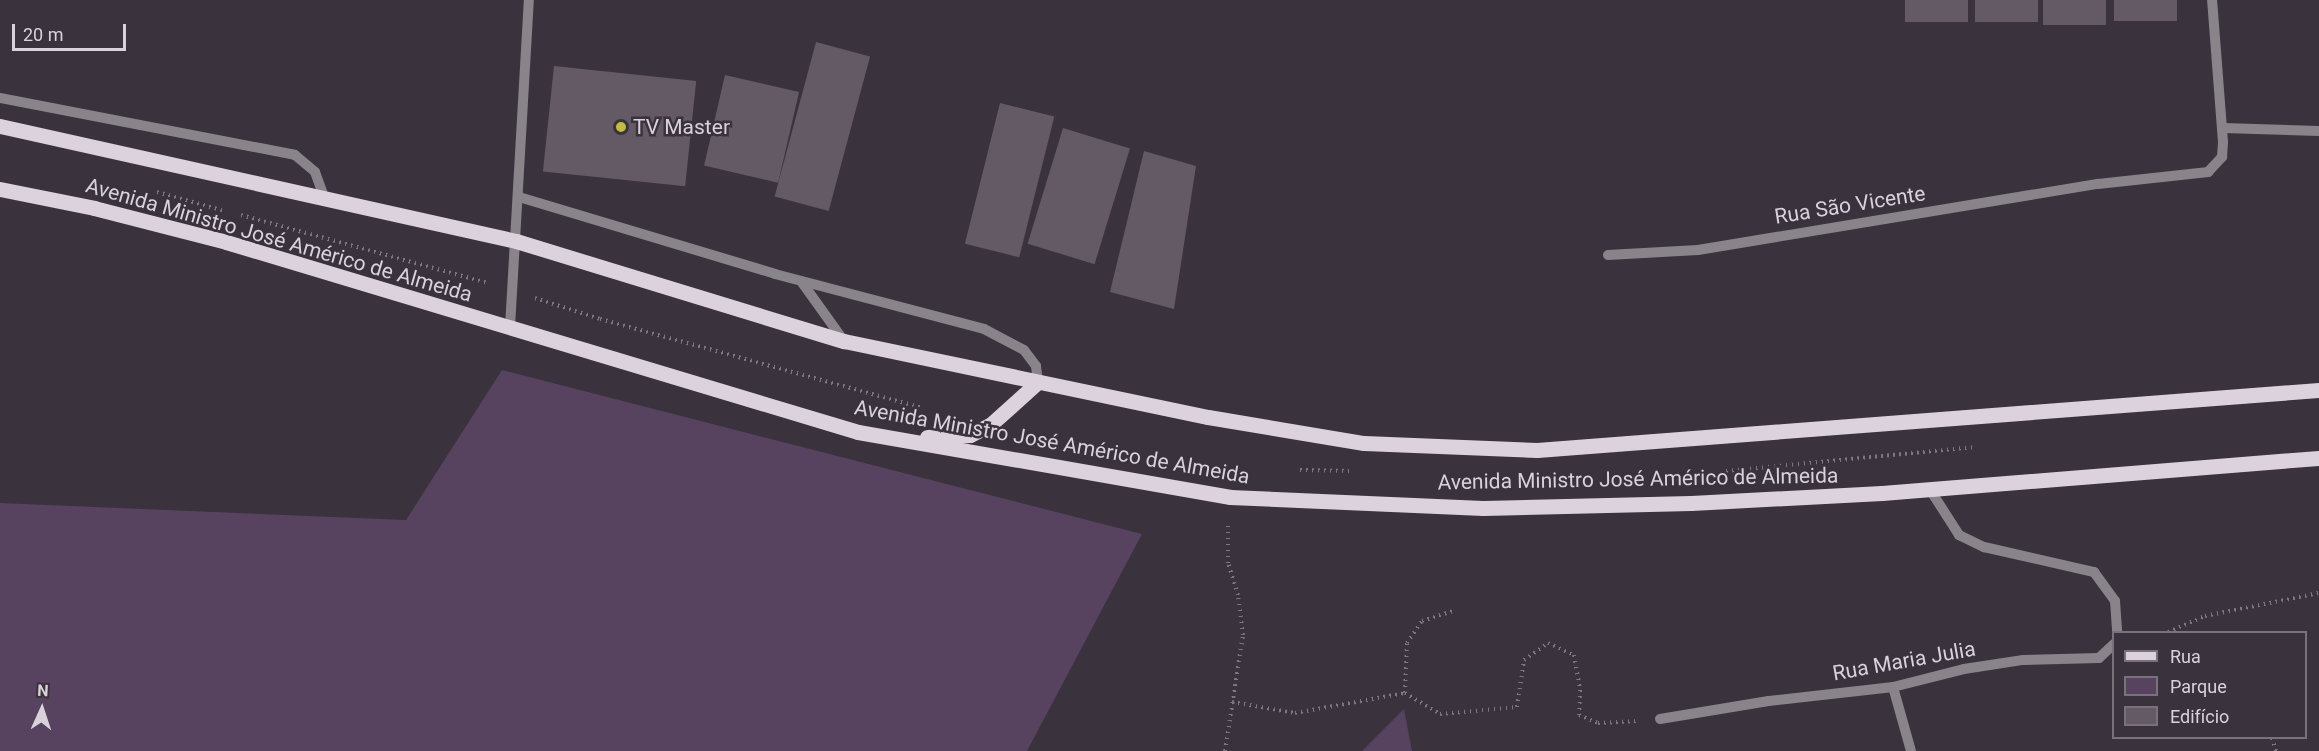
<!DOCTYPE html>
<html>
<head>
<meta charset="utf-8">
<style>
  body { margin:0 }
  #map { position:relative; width:2319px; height:751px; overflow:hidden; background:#3a323d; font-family:Roboto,sans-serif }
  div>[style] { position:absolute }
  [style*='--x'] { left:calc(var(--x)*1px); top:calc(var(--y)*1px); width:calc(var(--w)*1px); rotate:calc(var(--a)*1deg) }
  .green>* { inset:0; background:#57425f }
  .building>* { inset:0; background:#635a66; transform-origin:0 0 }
  .path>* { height:4px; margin-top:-2px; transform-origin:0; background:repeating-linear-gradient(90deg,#7e7780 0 1.5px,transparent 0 6px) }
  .minor>* { height:10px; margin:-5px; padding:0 5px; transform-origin:5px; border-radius:5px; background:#88848a }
  .major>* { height:15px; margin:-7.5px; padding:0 7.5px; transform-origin:7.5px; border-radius:7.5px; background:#dbd2de }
  .dots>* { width:16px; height:16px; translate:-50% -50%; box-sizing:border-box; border:3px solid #3a323d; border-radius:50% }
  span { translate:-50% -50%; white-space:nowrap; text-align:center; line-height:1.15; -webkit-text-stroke:5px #3a323d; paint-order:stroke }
  .poi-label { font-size:21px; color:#d8d3da }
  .left { translate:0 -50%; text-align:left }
  .street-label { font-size:21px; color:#d8d3da }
  .legend { position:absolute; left:2112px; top:631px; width:195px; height:108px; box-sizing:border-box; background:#3a323d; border:2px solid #79727c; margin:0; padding:8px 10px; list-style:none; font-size:18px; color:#d8d3da }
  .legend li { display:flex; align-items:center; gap:12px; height:30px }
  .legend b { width:30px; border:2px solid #79727c }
  .north { position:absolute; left:12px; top:679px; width:60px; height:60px; -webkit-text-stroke:4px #3a323d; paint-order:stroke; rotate:3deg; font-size:16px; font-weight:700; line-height:24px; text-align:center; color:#d8d3da }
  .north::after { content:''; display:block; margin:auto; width:21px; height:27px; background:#d8d3da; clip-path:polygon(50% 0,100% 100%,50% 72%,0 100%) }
  .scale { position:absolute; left:12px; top:24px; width:114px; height:27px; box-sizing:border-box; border:3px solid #d8d3da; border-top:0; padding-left:8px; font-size:18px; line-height:21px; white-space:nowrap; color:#d8d3da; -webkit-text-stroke:4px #3a323d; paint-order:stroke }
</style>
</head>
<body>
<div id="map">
  <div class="green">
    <i style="clip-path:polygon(502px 370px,1142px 534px,1027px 751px,0 751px,0 503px,406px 520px)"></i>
    <i style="clip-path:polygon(1404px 709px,1412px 751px,1362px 751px)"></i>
  </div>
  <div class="building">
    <i style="left:1905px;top:0;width:63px;height:22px"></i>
    <i style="left:1975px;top:0;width:63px;height:22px"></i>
    <i style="left:2043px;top:0;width:63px;height:25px"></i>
    <i style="left:2114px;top:0;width:63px;height:21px"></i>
    <i style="left:816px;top:42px;width:56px;height:160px;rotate:15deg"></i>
    <i style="left:554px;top:66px;width:143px;height:106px;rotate:6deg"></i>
    <i style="left:725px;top:75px;width:76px;height:93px;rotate:13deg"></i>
    <i style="left:1000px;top:103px;width:56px;height:145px;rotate:14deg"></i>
    <i style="left:1063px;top:128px;width:70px;height:121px;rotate:17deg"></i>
    <i style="clip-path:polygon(1144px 151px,1196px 166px,1174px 309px,1110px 292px)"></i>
  </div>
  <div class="path">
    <i style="--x:157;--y:192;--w:71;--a:15.6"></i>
    <i style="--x:241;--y:215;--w:256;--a:15.4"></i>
    <i style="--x:535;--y:298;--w:68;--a:17.9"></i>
    <i style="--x:600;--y:319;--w:335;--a:15.4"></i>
    <i style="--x:1300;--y:470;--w:49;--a:1.2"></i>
    <i style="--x:1726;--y:471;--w:250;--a:-5.5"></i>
    <i style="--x:2168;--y:632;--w:40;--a:-23.4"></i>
    <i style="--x:2205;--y:616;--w:116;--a:-11.4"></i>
    <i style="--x:1405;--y:693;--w:41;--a:31"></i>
    <i style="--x:1440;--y:714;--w:77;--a:-5.2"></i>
    <i style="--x:1517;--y:707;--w:48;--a:-81.5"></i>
    <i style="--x:1524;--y:660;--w:29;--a:-35"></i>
    <i style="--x:1548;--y:643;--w:29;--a:25"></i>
    <i style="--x:1574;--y:655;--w:36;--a:80"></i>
    <i style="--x:1580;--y:690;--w:25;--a:92"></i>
    <i style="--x:1579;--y:715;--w:21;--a:23"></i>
    <i style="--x:1598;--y:723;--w:39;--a:-3"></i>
    <i style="--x:1232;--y:702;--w:64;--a:9.9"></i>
    <i style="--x:1295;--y:713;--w:112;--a:-10.3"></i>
    <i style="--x:1405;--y:693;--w:50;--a:-87.7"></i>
    <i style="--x:1407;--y:643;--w:27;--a:-56"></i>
    <i style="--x:1422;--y:621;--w:32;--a:-18"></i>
    <i style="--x:2272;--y:738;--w:14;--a:73"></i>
    <i style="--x:1225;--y:751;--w:117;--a:-81.2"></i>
    <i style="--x:1243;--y:635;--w:40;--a:-97.1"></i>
    <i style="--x:1238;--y:595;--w:34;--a:-107"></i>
    <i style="--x:1228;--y:563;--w:39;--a:-90"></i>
  </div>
  <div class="minor">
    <i style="--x:0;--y:98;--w:300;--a:10.9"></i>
    <i style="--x:295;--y:155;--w:26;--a:40"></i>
    <i style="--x:315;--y:172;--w:27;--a:70"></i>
    <i style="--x:2223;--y:128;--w:96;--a:1.8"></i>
    <i style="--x:519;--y:197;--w:267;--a:16.7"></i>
    <i style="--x:775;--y:274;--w:216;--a:14.7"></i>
    <i style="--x:984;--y:329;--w:45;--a:27.7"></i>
    <i style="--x:1024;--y:350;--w:20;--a:53"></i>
    <i style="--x:1036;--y:366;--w:16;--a:83"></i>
    <i style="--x:1608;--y:255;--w:90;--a:-3.2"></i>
    <i style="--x:1698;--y:250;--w:405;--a:-9.4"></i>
    <i style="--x:2098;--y:184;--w:111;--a:-6.2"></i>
    <i style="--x:2208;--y:172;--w:21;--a:-47"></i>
    <i style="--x:2222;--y:157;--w:15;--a:-86"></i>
    <i style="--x:2223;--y:142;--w:142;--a:-94.4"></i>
    <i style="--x:801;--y:281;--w:74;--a:54.4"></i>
    <i style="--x:510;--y:327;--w:328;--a:-86.7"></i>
    <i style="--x:1929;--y:488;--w:56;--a:57.4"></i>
    <i style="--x:1959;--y:535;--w:28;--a:26"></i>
    <i style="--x:1984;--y:547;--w:113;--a:12.8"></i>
    <i style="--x:2094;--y:572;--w:36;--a:54"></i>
    <i style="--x:2115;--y:601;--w:31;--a:86"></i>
    <i style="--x:1893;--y:687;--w:66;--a:74.3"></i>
    <i style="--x:1660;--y:719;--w:110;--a:-9.4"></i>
    <i style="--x:1769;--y:701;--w:125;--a:-6.4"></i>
    <i style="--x:1893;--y:687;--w:73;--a:-14.2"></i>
    <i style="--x:1964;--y:669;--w:60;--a:-8.7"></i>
    <i style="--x:2023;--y:660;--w:76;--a:-1.5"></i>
    <i style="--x:2099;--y:658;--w:21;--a:-43"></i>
  </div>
  <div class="major">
    <i style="--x:0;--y:126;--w:529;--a:12.56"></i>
    <i style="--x:516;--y:241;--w:343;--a:17"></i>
    <i style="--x:844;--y:341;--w:372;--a:11.8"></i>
    <i style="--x:1208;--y:417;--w:158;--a:9.5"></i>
    <i style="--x:1364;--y:443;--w:173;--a:2.3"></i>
    <i style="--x:1537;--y:450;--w:784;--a:-4.39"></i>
    <i style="--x:0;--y:189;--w:96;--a:11.4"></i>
    <i style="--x:94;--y:208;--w:136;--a:14.4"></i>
    <i style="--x:226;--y:242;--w:660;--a:16.73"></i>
    <i style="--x:858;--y:432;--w:378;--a:9.9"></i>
    <i style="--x:1230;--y:497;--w:253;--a:2.5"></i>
    <i style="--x:1483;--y:508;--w:208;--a:-1.4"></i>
    <i style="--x:1691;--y:503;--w:191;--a:-3"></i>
    <i style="--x:1882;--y:493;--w:438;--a:-4.6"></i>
    <i style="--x:927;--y:437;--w:43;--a:-2.7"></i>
    <i style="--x:970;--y:435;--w:22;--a:-27"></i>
    <i style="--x:990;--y:425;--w:64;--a:-41.9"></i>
  </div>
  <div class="dots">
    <i style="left:621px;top:127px;background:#c3bd3f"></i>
  </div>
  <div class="poi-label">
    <span class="left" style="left:633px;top:127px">TV Master</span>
  </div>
  <div class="street-label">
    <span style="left:1850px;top:205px;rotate:-9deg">Rua São Vicente</span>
    <span style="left:279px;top:240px;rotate:16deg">Avenida Ministro José Américo de Almeida</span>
    <span style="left:1052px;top:442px;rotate:10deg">Avenida Ministro José Américo de Almeida</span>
    <span style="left:1638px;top:479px;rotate:-1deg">Avenida Ministro José Américo de Almeida</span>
    <span style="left:1904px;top:661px;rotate:-10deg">Rua Maria Julia</span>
  </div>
  <ul class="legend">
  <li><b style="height:8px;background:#dbd2de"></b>Rua</li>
  <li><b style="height:16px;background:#57425f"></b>Parque</li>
  <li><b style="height:16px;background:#635a66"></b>Edifício</li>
  </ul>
  <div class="north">N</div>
  <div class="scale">20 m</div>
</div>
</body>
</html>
